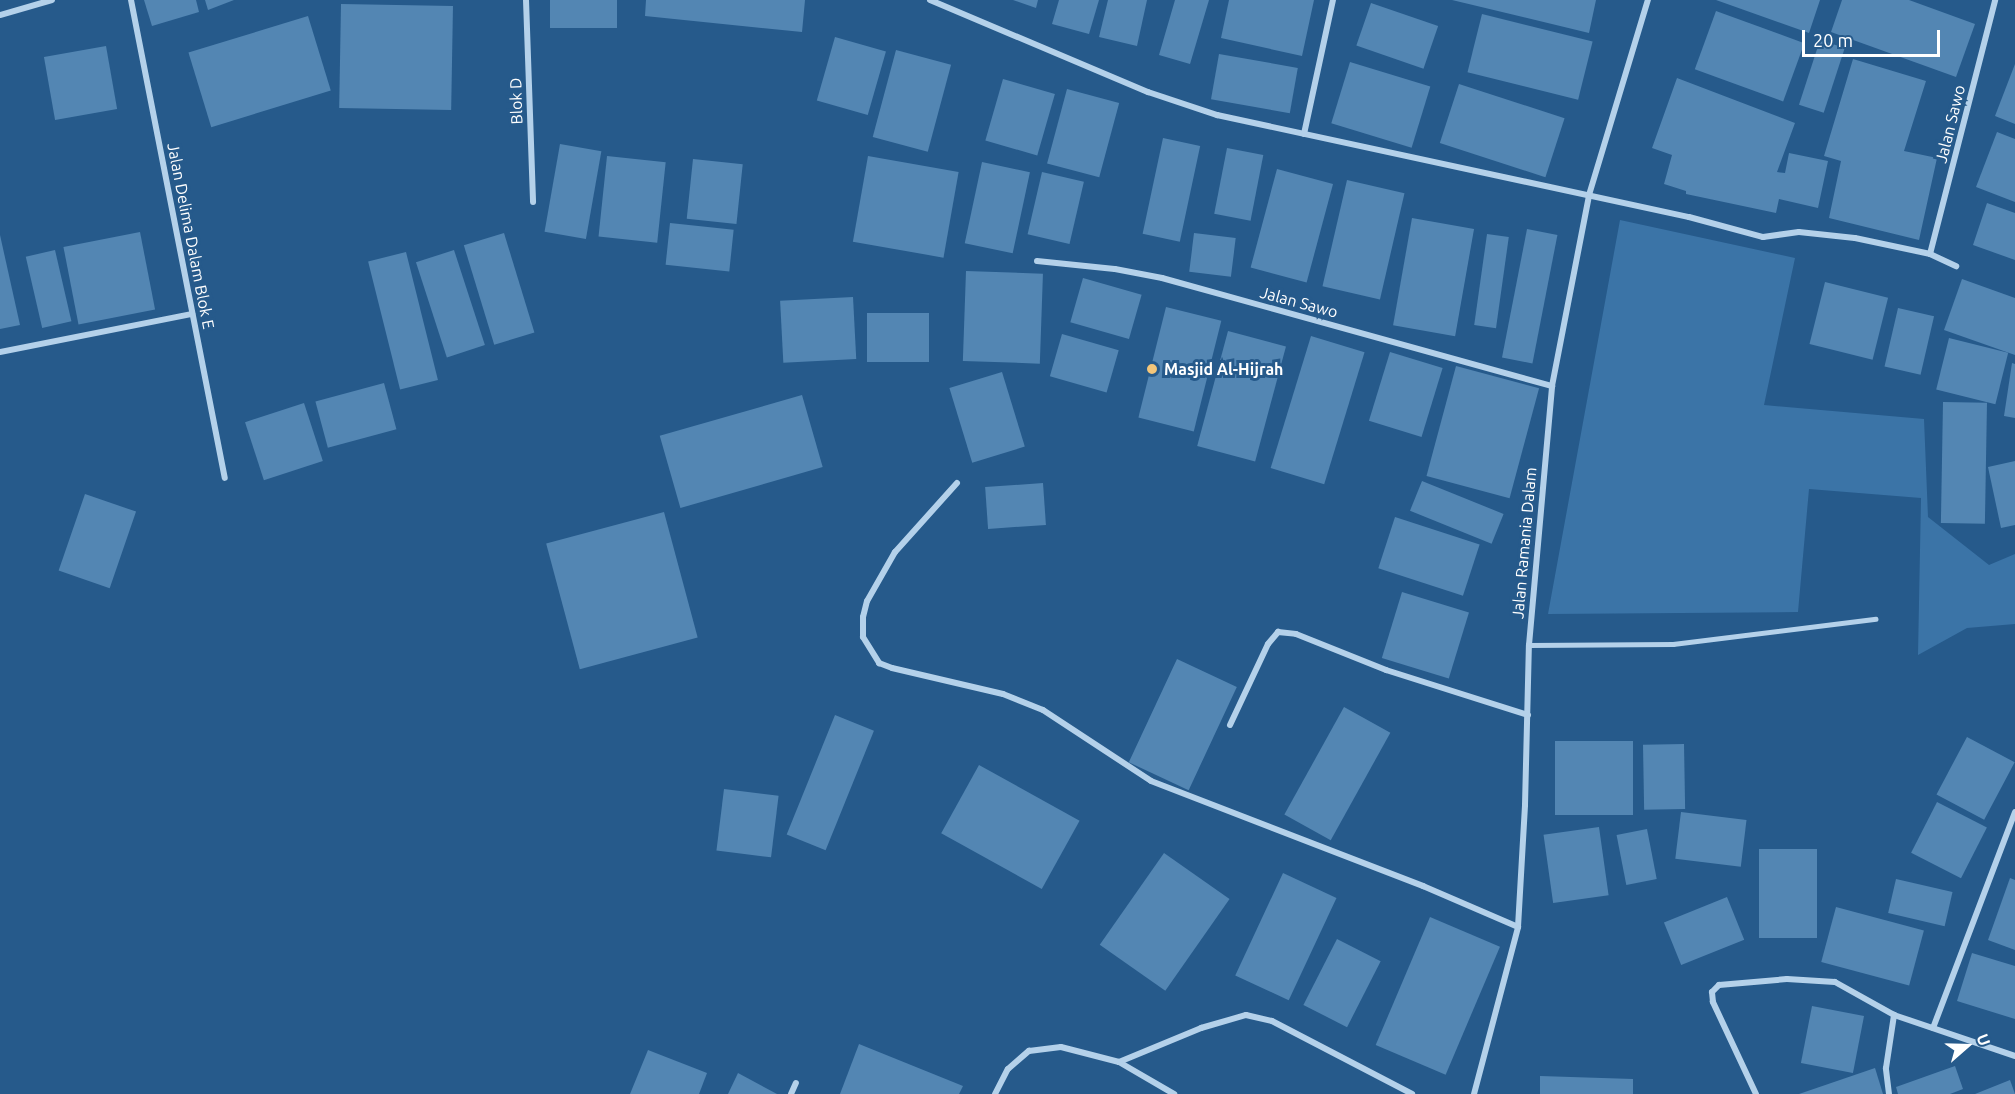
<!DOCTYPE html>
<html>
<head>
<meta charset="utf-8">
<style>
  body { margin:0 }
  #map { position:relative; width:2015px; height:1094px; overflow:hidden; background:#265a8b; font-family:Ubuntu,sans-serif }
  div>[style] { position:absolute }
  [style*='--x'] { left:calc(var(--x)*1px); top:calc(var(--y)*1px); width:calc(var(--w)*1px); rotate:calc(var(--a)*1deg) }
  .green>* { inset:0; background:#3b74a7 }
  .building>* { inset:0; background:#5386b3; transform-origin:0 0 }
  .lane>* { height:4.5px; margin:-2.25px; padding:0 2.25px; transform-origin:2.25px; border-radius:2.25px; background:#b4d1ea }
  .street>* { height:6px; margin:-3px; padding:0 3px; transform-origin:3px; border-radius:3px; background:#b4d1ea }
  .dots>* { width:16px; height:16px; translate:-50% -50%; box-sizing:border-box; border:3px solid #265a8b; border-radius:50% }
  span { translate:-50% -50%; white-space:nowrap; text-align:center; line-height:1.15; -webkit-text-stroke:6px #265a8b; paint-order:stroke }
  .street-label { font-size:16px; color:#fff }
  .poi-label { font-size:16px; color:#fff; font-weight:700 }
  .left { translate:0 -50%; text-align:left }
  .north { position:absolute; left:1937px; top:1016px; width:60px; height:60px; -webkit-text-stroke:4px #265a8b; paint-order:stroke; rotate:70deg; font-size:16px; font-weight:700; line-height:24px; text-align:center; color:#fff }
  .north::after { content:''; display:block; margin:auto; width:21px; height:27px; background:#fff; clip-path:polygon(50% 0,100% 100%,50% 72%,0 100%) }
  .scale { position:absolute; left:1802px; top:30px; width:138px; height:27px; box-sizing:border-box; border:3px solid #fff; border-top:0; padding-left:8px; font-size:18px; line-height:21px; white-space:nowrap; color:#fff; -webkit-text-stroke:4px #265a8b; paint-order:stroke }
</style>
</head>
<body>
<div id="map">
  <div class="green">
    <i style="clip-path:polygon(1620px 220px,1795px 258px,1764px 405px,1924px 419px,1928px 517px,1989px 565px,2015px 554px,2015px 624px,1967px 628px,1918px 655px,1921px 498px,1809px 489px,1798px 612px,1548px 614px)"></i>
  </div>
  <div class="building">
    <i style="clip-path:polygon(144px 0,196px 0,199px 12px,152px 26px)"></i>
    <i style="clip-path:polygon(205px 0,234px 0,208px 10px)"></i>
    <i style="left:550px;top:0;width:67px;height:28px"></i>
    <i style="clip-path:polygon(646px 0,805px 0,802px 32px,645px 16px)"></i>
    <i style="clip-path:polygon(1013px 0,1038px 0,1036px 8px)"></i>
    <i style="clip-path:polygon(1059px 0,1099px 0,1089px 34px,1052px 24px)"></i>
    <i style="clip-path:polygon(1108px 0,1147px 0,1137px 46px,1099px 37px)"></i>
    <i style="clip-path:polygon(1175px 0,1209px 0,1190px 64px,1159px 55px)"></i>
    <i style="clip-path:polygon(1229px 0,1314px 0,1302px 56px,1221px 38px)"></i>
    <i style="clip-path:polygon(1452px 0,1596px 0,1589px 33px)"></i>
    <i style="clip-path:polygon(1716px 0,1820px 0,1809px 33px)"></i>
    <i style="clip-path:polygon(1842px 0,1909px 0,1975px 24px,1956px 77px,1831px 32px)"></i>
    <i style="left:1371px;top:3px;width:71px;height:45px;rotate:19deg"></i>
    <i style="left:341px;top:4px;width:112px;height:104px;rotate:1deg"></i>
    <i style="left:1716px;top:11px;width:94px;height:62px;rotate:20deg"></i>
    <i style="left:1482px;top:14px;width:114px;height:60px;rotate:14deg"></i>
    <i style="left:308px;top:16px;width:78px;height:125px;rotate:73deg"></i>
    <i style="left:835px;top:37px;width:53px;height:66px;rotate:16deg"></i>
    <i style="left:1820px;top:40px;width:26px;height:68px;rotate:18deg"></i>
    <i style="left:106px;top:46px;width:64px;height:63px;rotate:80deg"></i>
    <i style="left:896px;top:50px;width:57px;height:90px;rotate:15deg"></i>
    <i style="left:1219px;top:54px;width:80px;height:46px;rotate:10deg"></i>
    <i style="clip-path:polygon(1853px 59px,1926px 81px,1904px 151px,1937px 158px,1919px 240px,1829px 218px,1841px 161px,1824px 156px)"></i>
    <i style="left:1350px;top:62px;width:84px;height:64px;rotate:17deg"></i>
    <i style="clip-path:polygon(2015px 64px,2015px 124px,1995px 116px)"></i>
    <i style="clip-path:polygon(1677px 78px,1795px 123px,1777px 172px,1785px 173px,1789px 153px,1828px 161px,1818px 208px,1779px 199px,1776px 213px,1686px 194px,1686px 191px,1664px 184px,1672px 155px,1652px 148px)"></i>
    <i style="left:1003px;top:79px;width:54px;height:64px;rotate:16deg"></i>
    <i style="left:1459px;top:84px;width:111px;height:62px;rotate:18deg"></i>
    <i style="left:1067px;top:89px;width:54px;height:77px;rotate:15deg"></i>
    <i style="clip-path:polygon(1997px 132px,2015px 139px,2015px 202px,1976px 187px)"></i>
    <i style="left:1163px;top:138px;width:38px;height:98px;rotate:12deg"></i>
    <i style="left:560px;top:144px;width:42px;height:89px;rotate:10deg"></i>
    <i style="left:1227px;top:148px;width:37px;height:67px;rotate:11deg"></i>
    <i style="left:607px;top:156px;width:59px;height:81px;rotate:6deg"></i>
    <i style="left:868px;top:156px;width:92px;height:87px;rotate:10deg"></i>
    <i style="left:693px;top:159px;width:50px;height:60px;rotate:6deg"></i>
    <i style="left:982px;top:162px;width:49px;height:83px;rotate:12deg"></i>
    <i style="left:1277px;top:169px;width:58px;height:102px;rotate:15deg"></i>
    <i style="left:1042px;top:172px;width:43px;height:64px;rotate:13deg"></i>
    <i style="left:1347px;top:180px;width:59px;height:109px;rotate:13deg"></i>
    <i style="clip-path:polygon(1987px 203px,2015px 213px,2015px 260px,1973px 245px)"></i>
    <i style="left:1412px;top:218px;width:63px;height:109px;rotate:10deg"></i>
    <i style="left:670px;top:223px;width:64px;height:42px;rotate:6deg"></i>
    <i style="left:1527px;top:229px;width:31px;height:131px;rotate:11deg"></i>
    <i style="left:140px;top:232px;width:79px;height:78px;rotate:79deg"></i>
    <i style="left:504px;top:233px;width:104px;height:42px;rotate:73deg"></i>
    <i style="left:1194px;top:233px;width:42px;height:39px;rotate:7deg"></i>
    <i style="left:1487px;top:234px;width:22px;height:92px;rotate:8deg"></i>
    <i style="clip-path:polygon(0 235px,20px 325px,0 329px)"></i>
    <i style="left:55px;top:250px;width:73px;height:30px;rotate:77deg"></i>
    <i style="left:454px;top:250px;width:100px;height:40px;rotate:72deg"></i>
    <i style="left:406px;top:252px;width:132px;height:39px;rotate:76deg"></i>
    <i style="left:966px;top:271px;width:77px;height:90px;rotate:2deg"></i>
    <i style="left:1083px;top:278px;width:61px;height:46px;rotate:16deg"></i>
    <i style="clip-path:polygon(1962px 279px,2015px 298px,2015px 355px,1944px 330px)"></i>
    <i style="left:1825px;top:282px;width:65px;height:64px;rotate:14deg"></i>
    <i style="left:853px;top:297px;width:62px;height:73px;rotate:87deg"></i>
    <i style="left:1166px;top:307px;width:57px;height:114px;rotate:14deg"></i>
    <i style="left:1898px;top:308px;width:37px;height:60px;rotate:13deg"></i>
    <i style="left:867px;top:313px;width:62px;height:49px"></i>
    <i style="left:1228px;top:331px;width:60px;height:119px;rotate:15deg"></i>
    <i style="left:1062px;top:334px;width:59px;height:44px;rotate:16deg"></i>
    <i style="left:1311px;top:336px;width:56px;height:138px;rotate:17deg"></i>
    <i style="left:1949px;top:338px;width:61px;height:53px;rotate:14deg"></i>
    <i style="left:1390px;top:352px;width:55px;height:72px;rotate:17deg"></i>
    <i style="clip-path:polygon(2012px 363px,2015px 364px,2015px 418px,2004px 416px)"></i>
    <i style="left:1456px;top:366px;width:86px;height:114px;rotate:15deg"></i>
    <i style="left:1002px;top:372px;width:78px;height:55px;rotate:73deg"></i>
    <i style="left:384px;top:383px;width:48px;height:71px;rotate:75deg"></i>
    <i style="left:802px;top:395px;width:75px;height:148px;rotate:74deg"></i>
    <i style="left:1943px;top:402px;width:44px;height:121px;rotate:1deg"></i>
    <i style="left:304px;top:403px;width:61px;height:62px;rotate:72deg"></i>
    <i style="clip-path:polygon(2015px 461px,2015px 525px,2001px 528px,1988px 467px)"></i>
    <i style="left:1422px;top:481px;width:88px;height:32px;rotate:22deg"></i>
    <i style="left:1043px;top:483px;width:42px;height:58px;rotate:86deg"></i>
    <i style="left:85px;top:494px;width:54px;height:81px;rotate:19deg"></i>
    <i style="left:664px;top:512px;width:130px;height:122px;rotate:75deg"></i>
    <i style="left:1395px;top:517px;width:89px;height:54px;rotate:18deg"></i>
    <i style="left:1402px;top:592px;width:70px;height:69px;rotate:17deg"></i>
    <i style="left:1177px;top:659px;width:66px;height:114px;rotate:25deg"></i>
    <i style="left:1344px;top:707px;width:53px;height:123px;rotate:29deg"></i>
    <i style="left:835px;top:715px;width:42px;height:129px;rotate:22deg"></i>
    <i style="left:1967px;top:737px;width:54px;height:65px;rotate:28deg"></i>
    <i style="left:1555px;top:741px;width:78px;height:74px"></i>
    <i style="left:1684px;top:744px;width:65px;height:41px;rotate:89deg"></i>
    <i style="left:979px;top:765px;width:115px;height:78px;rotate:29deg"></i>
    <i style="left:724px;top:789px;width:55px;height:62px;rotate:7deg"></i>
    <i style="left:1937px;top:802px;width:56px;height:57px;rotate:27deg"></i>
    <i style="left:1681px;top:812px;width:66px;height:47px;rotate:7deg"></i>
    <i style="left:1599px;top:827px;width:69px;height:56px;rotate:82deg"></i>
    <i style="left:1647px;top:829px;width:51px;height:31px;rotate:79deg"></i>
    <i style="left:1759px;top:849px;width:58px;height:89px"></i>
    <i style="left:1164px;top:853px;width:80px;height:112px;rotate:35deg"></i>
    <i style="left:1283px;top:873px;width:59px;height:113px;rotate:25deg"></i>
    <i style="clip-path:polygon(2010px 878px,2015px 880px,2015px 950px,1988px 940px)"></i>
    <i style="left:1896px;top:879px;width:58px;height:35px;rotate:13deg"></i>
    <i style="left:1727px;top:897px;width:46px;height:68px;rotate:68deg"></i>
    <i style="left:1836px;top:907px;width:91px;height:57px;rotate:15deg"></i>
    <i style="left:1430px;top:917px;width:76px;height:139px;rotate:23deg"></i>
    <i style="left:1337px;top:939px;width:49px;height:74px;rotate:27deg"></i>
    <i style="clip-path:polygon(1972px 953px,2015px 966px,2015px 1019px,1957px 1001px)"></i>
    <i style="left:1812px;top:1006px;width:53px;height:58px;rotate:11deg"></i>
    <i style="clip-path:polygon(859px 1044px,963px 1086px,959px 1094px,840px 1094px)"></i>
    <i style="clip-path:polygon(648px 1050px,707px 1073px,699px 1094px,630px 1094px)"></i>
    <i style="clip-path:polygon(1955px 1066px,1963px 1089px,1950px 1094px,1898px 1094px,1896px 1087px)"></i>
    <i style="clip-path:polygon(1875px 1068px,1883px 1094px,1799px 1094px)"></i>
    <i style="clip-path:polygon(738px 1073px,777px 1094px,728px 1094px)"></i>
    <i style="clip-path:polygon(1540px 1076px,1633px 1079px,1633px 1094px,1540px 1094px)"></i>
    <i style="clip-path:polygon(2010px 1080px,2015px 1094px,1975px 1094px)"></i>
  </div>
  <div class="lane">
    <i style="--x:1529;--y:645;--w:144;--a:-0.4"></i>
    <i style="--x:1673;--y:644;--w:204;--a:-7.1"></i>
  </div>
  <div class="street">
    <i style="--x:131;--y:0;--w:487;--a:78.9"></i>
    <i style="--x:526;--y:0;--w:202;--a:88"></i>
    <i style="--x:930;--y:0;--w:237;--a:22.9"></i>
    <i style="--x:1148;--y:92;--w:73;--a:18.4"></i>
    <i style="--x:1217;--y:115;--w:483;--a:12.2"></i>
    <i style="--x:1689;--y:217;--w:77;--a:15.1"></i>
    <i style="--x:1763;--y:237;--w:36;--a:-8"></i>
    <i style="--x:1799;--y:232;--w:56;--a:6.1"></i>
    <i style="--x:1855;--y:238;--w:77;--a:12"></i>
    <i style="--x:1930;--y:254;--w:29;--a:25"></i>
    <i style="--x:0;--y:15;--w:54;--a:-16.1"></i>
    <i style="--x:1304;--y:134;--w:137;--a:-77.8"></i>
    <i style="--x:1930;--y:254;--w:262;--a:-75.6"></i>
    <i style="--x:1037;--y:261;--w:78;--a:5.9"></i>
    <i style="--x:1115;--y:269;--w:48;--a:10.8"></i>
    <i style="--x:1162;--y:278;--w:405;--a:15.5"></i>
    <i style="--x:0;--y:352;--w:196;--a:-11.2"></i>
    <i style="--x:957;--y:483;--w:93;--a:131.9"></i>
    <i style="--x:895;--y:552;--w:56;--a:119.7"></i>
    <i style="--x:867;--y:601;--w:16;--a:104"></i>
    <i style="--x:863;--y:617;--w:20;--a:90"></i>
    <i style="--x:863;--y:637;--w:31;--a:58"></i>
    <i style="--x:879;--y:663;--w:14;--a:21"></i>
    <i style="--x:892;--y:668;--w:114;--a:13.2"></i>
    <i style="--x:1003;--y:694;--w:43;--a:21.8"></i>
    <i style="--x:1043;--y:710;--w:129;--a:33.3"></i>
    <i style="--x:1151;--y:781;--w:292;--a:21.1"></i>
    <i style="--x:1423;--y:886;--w:103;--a:23.3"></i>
    <i style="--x:1230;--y:725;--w:89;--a:-64.9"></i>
    <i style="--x:1268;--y:644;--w:16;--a:-50"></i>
    <i style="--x:1278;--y:632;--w:18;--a:6"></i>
    <i style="--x:1296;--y:634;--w:97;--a:21.8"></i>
    <i style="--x:1386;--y:670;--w:149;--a:17.6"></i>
    <i style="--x:1933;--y:1028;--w:231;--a:-69.2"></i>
    <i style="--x:1119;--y:1062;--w:64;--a:30.2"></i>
    <i style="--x:791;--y:1094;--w:12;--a:-66"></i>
    <i style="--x:995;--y:1094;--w:28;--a:-63"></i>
    <i style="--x:1008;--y:1069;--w:28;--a:-41"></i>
    <i style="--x:1029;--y:1051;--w:32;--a:-7"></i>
    <i style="--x:1061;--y:1047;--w:60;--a:14.5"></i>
    <i style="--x:1119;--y:1062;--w:89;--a:-22.5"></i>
    <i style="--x:1201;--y:1028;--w:47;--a:-16.1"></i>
    <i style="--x:1246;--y:1015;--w:27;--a:13"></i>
    <i style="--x:1272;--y:1021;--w:158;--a:27.5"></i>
    <i style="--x:1474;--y:1094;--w:173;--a:-75.2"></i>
    <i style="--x:1518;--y:927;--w:122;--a:-86.7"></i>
    <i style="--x:1525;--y:805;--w:160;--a:-88.6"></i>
    <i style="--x:1529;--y:645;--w:260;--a:-84.9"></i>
    <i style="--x:1552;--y:386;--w:195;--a:-79"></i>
    <i style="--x:1589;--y:195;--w:204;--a:-73.2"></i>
    <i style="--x:1756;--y:1094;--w:102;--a:-115.1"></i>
    <i style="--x:1713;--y:1002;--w:10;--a:-96"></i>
    <i style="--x:1712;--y:992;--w:10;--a:-45"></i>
    <i style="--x:1719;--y:985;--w:68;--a:-5"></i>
    <i style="--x:1787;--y:979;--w:48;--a:3.6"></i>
    <i style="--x:1835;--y:982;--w:68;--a:29.2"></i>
    <i style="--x:1889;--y:1094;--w:26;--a:-97"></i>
    <i style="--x:1886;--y:1068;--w:54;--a:-81.4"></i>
    <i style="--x:1894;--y:1015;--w:128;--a:18.7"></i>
  </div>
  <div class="dots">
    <i style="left:1152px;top:369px;background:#f3c67a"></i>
  </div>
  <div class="street-label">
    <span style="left:516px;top:101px;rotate:-92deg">Blok D</span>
    <span style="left:1950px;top:124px;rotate:-76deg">Jalan Sawo</span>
    <span style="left:191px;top:236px;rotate:79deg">Jalan Delima Dalam Blok E</span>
    <span style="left:1299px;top:302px;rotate:15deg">Jalan Sawo</span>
    <span style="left:1524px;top:543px;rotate:-85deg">Jalan Ramania Dalam</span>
  </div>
  <div class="poi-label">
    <span class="left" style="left:1164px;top:369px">Masjid Al-Hijrah</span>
  </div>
  <div class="north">U</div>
  <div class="scale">20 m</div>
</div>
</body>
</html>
